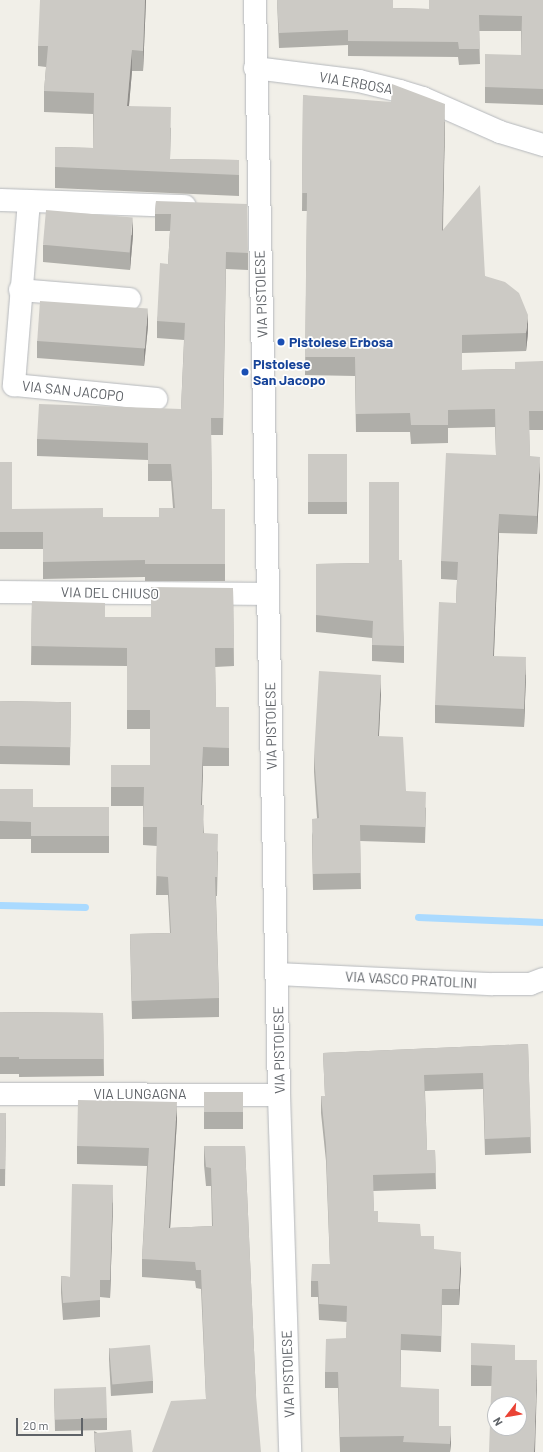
<!DOCTYPE html>
<html>
<head>
<meta charset="utf-8">
<style>
  body { margin:0 }
  #map { position:relative; width:543px; height:1452px; overflow:hidden; background:#f1efe8; font-family:Barlow,sans-serif }
  div>[style] { position:absolute }
  [style*='--x'] { left:calc(var(--x)*1px); top:calc(var(--y)*1px); width:calc(var(--w)*1px); rotate:calc(var(--a)*1deg) }
  .stream>* { height:7px; margin:-3.5px; padding:0 3.5px; transform-origin:3.5px; border-radius:3.5px; background:#aadaff }
  .roads { filter:drop-shadow(0 0 1px #b5b8bc) drop-shadow(0 0 1px #b5b8bc) }
  .minor>* { height:22px; margin:-11px; padding:0 11px; transform-origin:11px; border-radius:11px; background:#fff }
  .wall>* { inset:0; background:#afaea9; transform-origin:0 0 }
  .shaded-wall>* { inset:0; background:#8f8d8a }
  .building>* { inset:0; background:#cccac5; transform-origin:0 0 }
  .dots>* { width:11px; height:11px; translate:-50% -50%; box-sizing:border-box; border:2px solid #fff; border-radius:50% }
  span { translate:-50% -50%; white-space:nowrap; text-align:center; line-height:1.15; -webkit-text-stroke:3.5px #fff; paint-order:stroke }
  .street-label { font-size:14px; color:#5f6368 }
  .transit-label { font-size:14px; color:#164399; font-weight:700 }
  .left { translate:0 -50%; text-align:left }
  .north { position:absolute; left:487px; top:1396px; width:40px; height:40px; box-sizing:border-box; background:#fff; border:1px solid #bfc1c3; border-radius:50%; rotate:239deg; font-size:11px; font-weight:700; line-height:16px; text-align:center; color:#5f6368 }
  .north::after { content:''; display:block; margin:auto; width:14px; height:18px; background:#ea4335; clip-path:polygon(50% 0,100% 100%,50% 72%,0 100%) }
  .scale { position:absolute; left:16px; top:1418px; width:67px; height:18px; box-sizing:border-box; border:2px solid #5f6368; border-top:0; padding-left:5px; font-size:12px; line-height:14px; white-space:nowrap; color:#5f6368; -webkit-text-stroke:3px #fff; paint-order:stroke }
</style>
</head>
<body>
<div id="map">
  <div class="stream">
    <i style="--x:0;--y:905;--w:85;--a:1.3"></i>
    <i style="--x:418;--y:917;--w:125;--a:2.3"></i>
  </div>
  <div class="roads">
    <div class="minor">
      <i style="--x:255;--y:0;--w:1095;--a:88.74"></i>
      <i style="--x:279;--y:1095;--w:357;--a:88.2"></i>
      <i style="--x:255;--y:68;--w:105;--a:7.1"></i>
      <i style="--x:359;--y:81;--w:42;--a:13.7"></i>
      <i style="--x:400;--y:91;--w:24;--a:17"></i>
      <i style="--x:423;--y:98;--w:84;--a:23.8"></i>
      <i style="--x:500;--y:132;--w:45;--a:16.8"></i>
      <i style="--x:0;--y:200;--w:185;--a:1.9"></i>
      <i style="--x:29;--y:201;--w:185;--a:94.7"></i>
      <i style="--x:14;--y:385;--w:143;--a:5.6"></i>
      <i style="--x:20;--y:290;--w:110;--a:4.7"></i>
      <i style="--x:0;--y:592;--w:268;--a:0.4"></i>
      <i style="--x:277;--y:974;--w:216;--a:2.7"></i>
      <i style="--x:493;--y:984;--w:37;--a:0"></i>
      <i style="--x:530;--y:984;--w:14;--a:-21"></i>
      <i style="--x:0;--y:1094;--w:279;--a:0.2"></i>
    </div>
  </div>
  <div class="wall">
    <i style="clip-path:polygon(146px 0,143px 71px,132px 71px,129px 106px,171px 128px,170px 159px,239px 160px,239px 196px,55px 188px,55px 147px,93px 148px,93px 114px,44px 112px,44px 91px,46px 67px,38px 66px,38px 46px)"></i>
    <i style="clip-path:polygon(277px 0,393px 8px,429px 9px,429px 0,543px 0,543px 105px,485px 103px,485px 87px,521px 55px,521px 31px,479px 31px,480px 64px,459px 65px,458px 57px,348px 56px,348px 45px,279px 48px)"></i>
    <i style="clip-path:polygon(303px 95px,445px 122px,443px 231px,485px 276px,528px 333px,526px 351px,462px 353px,462px 370px,515px 369px,543px 361px,543px 430px,529px 430px,530px 456px,540px 475px,537px 534px,499px 533px,494px 656px,526px 675px,524px 727px,435px 723px,435px 705px,456px 603px,457px 580px,441px 579px,441px 561px,496px 455px,495px 427px,448px 428px,448px 443px,411px 444px,410px 432px,356px 432px,355px 376px,305px 375px,307px 211px,302px 211px)"></i>
    <i style="clip-path:polygon(156px 201px,248px 253px,248px 270px,226px 269px,223px 435px,211px 435px,212px 509px,225px 509px,225px 581px,145px 581px,145px 577px,43px 579px,43px 549px,0 549px,0 462px,12px 509px,103px 517px,159px 517px,173px 508px,171px 481px,148px 481px,148px 460px,37px 456px,37px 439px,181px 409px,184px 340px,157px 338px,157px 321px,168px 264px,170px 231px,155px 231px,155px 214px)"></i>
    <i style="clip-path:polygon(133px 235px,130px 270px,43px 262px,43px 245px)"></i>
    <i style="clip-path:polygon(148px 326px,144px 366px,37px 358px,37px 341px)"></i>
    <i style="left:347px;top:454px;width:60px;height:39px;rotate:90deg"></i>
    <i style="clip-path:polygon(399px 560px,404px 646px,404px 663px,372px 661px,372px 638px,316px 632px,316px 564px,369px 563px)"></i>
    <i style="clip-path:polygon(233px 588px,234px 666px,215px 667px,216px 707px,229px 707px,229px 766px,203px 766px,202px 805px,204px 833px,218px 852px,217px 896px,216px 896px,219px 998px,219px 1017px,132px 1019px,130px 934px,170px 933px,168px 895px,156px 895px,157px 846px,143px 845px,143px 806px,111px 806px,111px 765px,150px 765px,150px 729px,127px 729px,127px 666px,31px 665px,32px 601px,105px 617px,151px 617px)"></i>
    <i style="clip-path:polygon(381px 692px,379px 736px,406px 791px,426px 808px,425px 843px,360px 841px,361px 889px,313px 890px,312px 835px,317px 818px,314px 772px,314px 756px)"></i>
    <i style="left:0;top:701px;width:71px;height:63px;rotate:1deg"></i>
    <i style="clip-path:polygon(0 789px,33px 807px,109px 807px,109px 853px,31px 853px,31px 839px,0 839px)"></i>
    <i style="clip-path:polygon(0 1012px,103px 1013px,104px 1076px,19px 1077px,19px 1074px,0 1074px)"></i>
    <i style="clip-path:polygon(528px 1044px,531px 1153px,485px 1155px,483px 1089px,425px 1091px,427px 1150px,435px 1150px,436px 1189px,373px 1191px,374px 1211px,378px 1222px,421px 1236px,434px 1249px,461px 1268px,459px 1305px,442px 1305px,441px 1352px,401px 1350px,400px 1387px,439px 1405px,439px 1426px,451px 1442px,450px 1452px,340px 1452px,338px 1388px,325px 1388px,325px 1372px,346px 1338px,347px 1322px,319px 1320px,318px 1297px,311px 1297px,311px 1281px,330px 1264px,326px 1161px,321px 1113px,321px 1096px,325px 1096px,323px 1053px)"></i>
    <i style="left:204px;top:1092px;width:39px;height:37px"></i>
    <i style="clip-path:polygon(0 1113px,6px 1113px,5px 1186px,0 1186px)"></i>
    <i style="clip-path:polygon(177px 1120px,170px 1228px,212px 1226px,211px 1186px,206px 1186px,204px 1165px,204px 1146px,245px 1146px,256px 1395px,206px 1399px,201px 1289px,196px 1288px,195px 1281px,142px 1277px,142px 1259px,147px 1166px,77px 1164px,77px 1146px)"></i>
    <i style="clip-path:polygon(113px 1202px,110px 1298px,100px 1297px,100px 1317px,63px 1320px,61px 1293px,61px 1276px,70px 1277px)"></i>
    <i style="clip-path:polygon(109px 1348px,153px 1381px,153px 1393px,111px 1396px,109px 1360px)"></i>
    <i style="clip-path:polygon(515px 1360px,537px 1381px,491px 1386px,471px 1386px,471px 1365px)"></i>
    <i style="clip-path:polygon(54px 1389px,107px 1418px,107px 1430px,55px 1431px)"></i>
    <i style="clip-path:polygon(94px 1431px,133px 1452px,95px 1452px)"></i>
  </div>
  <div class="shaded-wall">
    <i style="clip-path:polygon(145px 0,146px 0,143px 71px,143px 51px)"></i>
    <i style="clip-path:polygon(132px 50px,132px 71px,127px 127px,127px 106px)"></i>
    <i style="clip-path:polygon(445px 104px,445px 122px,442px 250px,442px 231px)"></i>
    <i style="clip-path:polygon(133px 218px,133px 235px,130px 270px,130px 253px)"></i>
    <i style="clip-path:polygon(148px 309px,148px 326px,144px 366px,144px 349px)"></i>
    <i style="clip-path:polygon(528px 315px,528px 333px,526px 351px,526px 333px)"></i>
    <i style="clip-path:polygon(540px 457px,540px 475px,537px 534px,537px 516px)"></i>
    <i style="clip-path:polygon(499px 514px,499px 533px,493px 674px,493px 656px)"></i>
    <i style="clip-path:polygon(526px 657px,526px 675px,524px 727px,524px 709px)"></i>
    <i style="clip-path:polygon(381px 675px,381px 692px,378px 753px,378px 736px)"></i>
    <i style="clip-path:polygon(203px 747px,203px 766px,201px 823px,201px 805px)"></i>
    <i style="clip-path:polygon(177px 1102px,177px 1120px,169px 1246px,169px 1228px)"></i>
    <i style="clip-path:polygon(113px 1185px,113px 1202px,110px 1298px,110px 1280px)"></i>
    <i style="clip-path:polygon(461px 1252px,461px 1268px,459px 1305px,459px 1289px)"></i>
    <i style="clip-path:polygon(401px 1334px,401px 1350px,400px 1403px,400px 1387px)"></i>
    <i style="clip-path:polygon(537px 1360px,537px 1381px,535px 1452px,534px 1452px)"></i>
    <i style="clip-path:polygon(451px 1426px,451px 1442px,450px 1452px,450px 1444px)"></i>
  </div>
  <div class="building">
    <i style="clip-path:polygon(40px 0,145px 0,143px 51px,132px 50px,127px 106px,171px 107px,170px 159px,239px 160px,239px 175px,55px 167px,55px 147px,93px 148px,94px 93px,44px 91px,48px 46px,38px 46px)"></i>
    <i style="clip-path:polygon(277px 0,393px 0,393px 8px,429px 9px,429px 0,543px 0,543px 89px,485px 87px,485px 54px,521px 55px,522px 16px,479px 15px,480px 49px,459px 49px,458px 42px,348px 41px,348px 30px,279px 33px)"></i>
    <i style="clip-path:polygon(392px 84px,445px 104px,442px 231px,480px 185px,485px 276px,505px 282px,519px 293px,528px 315px,526px 333px,462px 335px,462px 370px,515px 369px,515px 362px,543px 361px,543px 411px,529px 411px,530px 456px,540px 457px,537px 516px,499px 514px,493px 656px,526px 657px,524px 709px,435px 705px,439px 602px,456px 603px,458px 562px,441px 561px,446px 453px,496px 455px,495px 409px,448px 410px,448px 425px,411px 425px,410px 413px,356px 414px,355px 357px,305px 357px,307px 193px,302px 193px,303px 95px,391px 102px)"></i>
    <i style="clip-path:polygon(156px 201px,247px 204px,248px 253px,226px 252px,223px 418px,211px 418px,212px 509px,225px 509px,225px 564px,145px 564px,145px 560px,43px 562px,43px 532px,0 532px,0 462px,12px 462px,12px 509px,103px 508px,103px 517px,159px 517px,159px 508px,175px 508px,171px 464px,148px 464px,148px 443px,37px 439px,39px 404px,181px 409px,185px 323px,157px 321px,160px 263px,168px 264px,171px 214px,155px 214px)"></i>
    <i style="left:46px;top:210px;width:87px;height:35px;rotate:5deg"></i>
    <i style="left:40px;top:301px;width:108px;height:40px;rotate:4deg"></i>
    <i style="left:347px;top:454px;width:48px;height:39px;rotate:90deg"></i>
    <i style="clip-path:polygon(369px 482px,399px 482px,399px 560px,402px 560px,404px 646px,372px 645px,373px 621px,316px 615px,316px 564px,369px 563px)"></i>
    <i style="clip-path:polygon(151px 587px,233px 588px,234px 648px,215px 648px,216px 707px,229px 707px,229px 748px,203px 747px,201px 805px,204px 805px,203px 833px,218px 834px,217px 877px,215px 877px,219px 998px,132px 1001px,130px 934px,171px 933px,168px 877px,156px 876px,157px 827px,143px 827px,144px 787px,111px 787px,111px 765px,150px 765px,150px 710px,127px 710px,127px 648px,31px 646px,32px 601px,105px 603px,105px 617px,151px 617px)"></i>
    <i style="clip-path:polygon(319px 671px,381px 675px,378px 736px,403px 737px,406px 791px,426px 792px,425px 827px,360px 825px,361px 873px,313px 874px,312px 819px,319px 818px,314px 756px)"></i>
    <i style="left:0;top:701px;width:71px;height:45px;rotate:1deg"></i>
    <i style="clip-path:polygon(0 789px,33px 789px,33px 807px,109px 807px,109px 836px,31px 836px,31px 822px,0 821px)"></i>
    <i style="clip-path:polygon(0 1012px,103px 1013px,104px 1059px,19px 1059px,19px 1057px,0 1057px)"></i>
    <i style="clip-path:polygon(528px 1044px,531px 1137px,485px 1139px,483px 1073px,424px 1075px,427px 1150px,435px 1150px,436px 1173px,373px 1175px,374px 1211px,378px 1211px,378px 1222px,420px 1224px,421px 1236px,434px 1236px,434px 1249px,461px 1252px,459px 1289px,442px 1289px,441px 1336px,401px 1334px,400px 1387px,439px 1389px,439px 1426px,451px 1426px,450px 1444px,403px 1442px,404px 1436px,340px 1437px,338px 1372px,325px 1372px,326px 1339px,346px 1338px,347px 1306px,319px 1304px,318px 1281px,311px 1281px,312px 1264px,330px 1264px,326px 1145px,321px 1096px,325px 1096px,323px 1053px)"></i>
    <i style="left:204px;top:1092px;width:39px;height:20px"></i>
    <i style="clip-path:polygon(78px 1100px,177px 1102px,169px 1228px,213px 1226px,211px 1168px,206px 1167px,204px 1146px,245px 1146px,256px 1395px,261px 1452px,152px 1452px,171px 1401px,206px 1399px,201px 1270px,196px 1270px,195px 1262px,142px 1259px,149px 1148px,77px 1146px)"></i>
    <i style="clip-path:polygon(0 1113px,6px 1113px,5px 1169px,0 1169px)"></i>
    <i style="clip-path:polygon(72px 1184px,113px 1185px,110px 1280px,100px 1280px,100px 1300px,63px 1303px,61px 1276px,70px 1277px)"></i>
    <i style="clip-path:polygon(evenodd,471px 1343px,515px 1345px,515px 1360px,537px 1360px,534px 1452px,489px 1452px,492px 1366px,471px 1365px,471px 1343px,495px 1404px,519px 1404px,519px 1428px,495px 1428px,495px 1404px)"></i>
    <i style="left:150px;top:1345px;width:36px;height:41px;rotate:85deg"></i>
    <i style="left:106px;top:1387px;width:31px;height:52px;rotate:88deg"></i>
    <i style="left:131px;top:1430px;width:22px;height:37px;rotate:85deg"></i>
  </div>
  <div class="dots">
    <i style="left:281px;top:342px;background:#1a4fb4"></i>
    <i style="left:245px;top:372px;background:#1a4fb4"></i>
  </div>
  <div class="street-label">
    <span style="left:356px;top:83px;rotate:10deg">VIA ERBOSA</span>
    <span style="left:261px;top:294px;rotate:-92deg">VIA PISTOIESE</span>
    <span style="left:73px;top:391px;rotate:6deg">VIA SAN JACOPO</span>
    <span style="left:110px;top:593px;rotate:1deg">VIA DEL CHIUSO</span>
    <span style="left:271px;top:726px;rotate:-91deg">VIA PISTOIESE</span>
    <span style="left:411px;top:980px;rotate:3deg">VIA VASCO PRATOLINI</span>
    <span style="left:279px;top:1050px;rotate:-91deg">VIA PISTOIESE</span>
    <span style="left:140px;top:1094px">VIA LUNGAGNA</span>
    <span style="left:288px;top:1374px;rotate:-92deg">VIA PISTOIESE</span>
  </div>
  <div class="transit-label">
    <span class="left" style="left:289px;top:342px">Pistoiese Erbosa</span>
    <span class="left" style="left:253px;top:372px">Pistoiese<br>San Jacopo</span>
  </div>
  <div class="north">N</div>
  <div class="scale">20 m</div>
</div>
</body>
</html>
